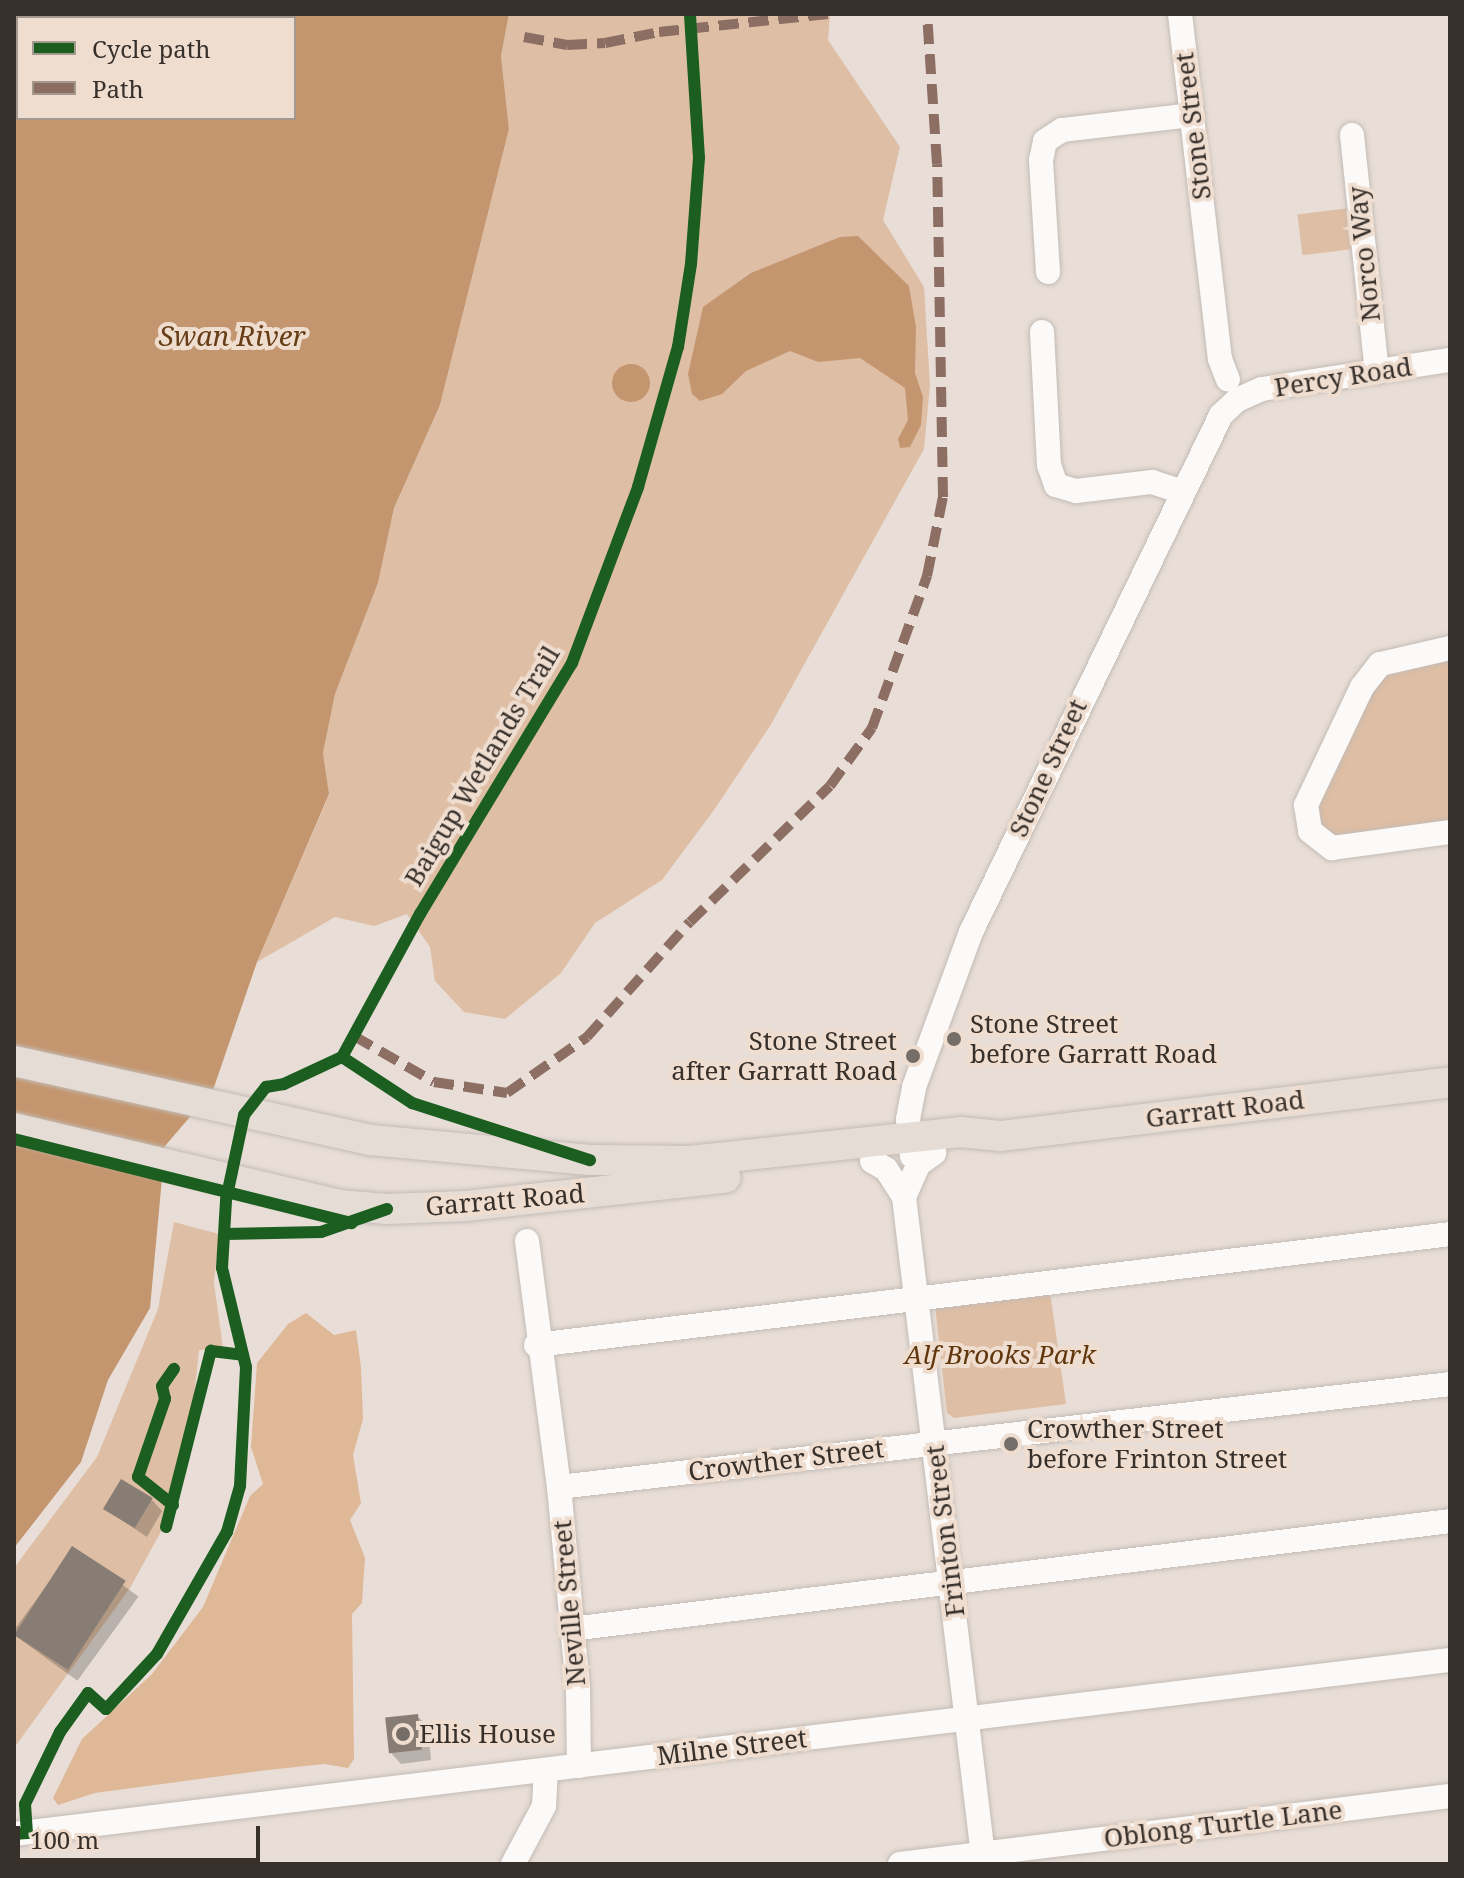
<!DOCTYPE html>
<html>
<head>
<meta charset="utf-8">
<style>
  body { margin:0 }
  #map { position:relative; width:1464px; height:1878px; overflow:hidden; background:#e8ded7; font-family:"Noto Serif",serif }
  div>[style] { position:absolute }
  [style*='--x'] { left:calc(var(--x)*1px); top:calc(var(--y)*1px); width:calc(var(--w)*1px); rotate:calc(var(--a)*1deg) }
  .green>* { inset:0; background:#debea4; transform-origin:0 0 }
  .forest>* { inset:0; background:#dfb898 }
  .water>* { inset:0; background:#c4966f }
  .round { border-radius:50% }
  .shadow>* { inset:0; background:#0003; transform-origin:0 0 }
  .building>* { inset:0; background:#877d74; transform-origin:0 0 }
  .roads { filter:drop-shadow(0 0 2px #c3bbb5) drop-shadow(0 0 2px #c3bbb5) }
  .minor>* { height:24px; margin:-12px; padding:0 12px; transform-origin:12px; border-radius:12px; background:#fcfaf9 }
  .major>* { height:30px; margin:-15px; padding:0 15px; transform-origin:15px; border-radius:15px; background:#e5ddd5 }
  .quiet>* { height:10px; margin-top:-5px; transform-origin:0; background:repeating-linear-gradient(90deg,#8d6e63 0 20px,transparent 0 30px) }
  .cycleway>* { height:12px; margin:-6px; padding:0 6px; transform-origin:6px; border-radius:6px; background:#1b5e20 }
  .dots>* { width:22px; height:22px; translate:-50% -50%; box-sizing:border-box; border:4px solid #efddd0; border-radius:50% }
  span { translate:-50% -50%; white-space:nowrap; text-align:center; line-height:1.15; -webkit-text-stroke:8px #efddd0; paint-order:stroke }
  .street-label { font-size:26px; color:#37302b }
  .poi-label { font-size:26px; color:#37302b }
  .left { translate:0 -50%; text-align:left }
  .right { translate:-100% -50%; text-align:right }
  .park-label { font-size:26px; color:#60370d; font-style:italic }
  .water-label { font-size:28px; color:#683e16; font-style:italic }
  .frame { position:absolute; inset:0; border:16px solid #37302b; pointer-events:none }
  .legend { position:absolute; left:16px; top:16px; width:280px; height:104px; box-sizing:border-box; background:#efddd0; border:2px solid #a5988e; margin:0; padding:10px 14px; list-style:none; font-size:24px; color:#37302b }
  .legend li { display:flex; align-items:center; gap:16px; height:40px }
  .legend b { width:40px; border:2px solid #a5988e }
  .scale { position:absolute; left:16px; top:1826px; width:244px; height:36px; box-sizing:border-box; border:4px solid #37302b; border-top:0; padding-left:10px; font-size:24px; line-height:28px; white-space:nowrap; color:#37302b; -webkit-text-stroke:6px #efddd0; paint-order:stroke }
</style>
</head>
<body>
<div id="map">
  <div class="green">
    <i style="clip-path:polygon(509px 14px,830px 14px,828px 40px,900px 147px,883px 220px,924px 287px,930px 385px,924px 449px,770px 726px,714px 810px,662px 880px,595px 923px,561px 973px,505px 1019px,464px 1012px,435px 981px,430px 947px,407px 914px,374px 926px,335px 917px,257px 962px,329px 795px,323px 753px,335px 694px,378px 583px,394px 508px,440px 405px,509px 129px,501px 56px)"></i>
    <i style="left:1350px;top:208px;width:41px;height:53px;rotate:83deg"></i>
    <i style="clip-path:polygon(1450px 645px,1450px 832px,1332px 847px,1306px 805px,1362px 687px)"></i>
    <i style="clip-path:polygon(174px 1222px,219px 1234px,214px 1283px,223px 1348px,199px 1350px,190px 1437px,169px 1517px,130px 1588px,14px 1748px,14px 1568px,97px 1457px,158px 1309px)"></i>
    <i style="clip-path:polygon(1050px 1292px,1066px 1404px,954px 1418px,947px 1413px,935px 1305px)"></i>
  </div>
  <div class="forest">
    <i style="clip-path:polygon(306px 1313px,334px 1335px,356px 1330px,361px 1367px,363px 1419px,353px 1455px,361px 1503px,350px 1520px,365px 1558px,362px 1603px,352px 1614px,354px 1759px,348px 1768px,324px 1764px,259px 1771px,95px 1793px,58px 1805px,53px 1798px,82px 1739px,152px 1674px,203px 1607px,250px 1496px,263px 1484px,251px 1447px,257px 1363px,288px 1324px)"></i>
  </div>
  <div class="water">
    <i style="clip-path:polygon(evenodd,18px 14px,509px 14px,501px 56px,509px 129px,440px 405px,394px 508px,378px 583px,335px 694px,323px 753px,329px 794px,257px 962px,213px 1090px,165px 1146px,150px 1308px,108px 1380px,81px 1462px,14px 1548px,14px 23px,18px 14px,18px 18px,294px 18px,294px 118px,18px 118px,18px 18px)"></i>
    <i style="clip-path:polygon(858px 236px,909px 286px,916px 327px,915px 373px,923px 397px,921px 425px,910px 447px,900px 448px,898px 439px,908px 420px,905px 388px,860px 358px,818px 362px,790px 351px,746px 371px,722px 394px,700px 401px,692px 394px,688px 374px,703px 307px,751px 273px,840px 237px)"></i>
    <i class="round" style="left:612px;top:364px;width:38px;height:38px"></i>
  </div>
  <div class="shadow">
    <i style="clip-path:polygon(152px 1500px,162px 1511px,147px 1537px,105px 1509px)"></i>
    <i style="left:73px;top:1549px;width:81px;height:104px;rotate:36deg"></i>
    <i style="clip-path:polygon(417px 1716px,428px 1726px,431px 1760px,401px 1764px,391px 1753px)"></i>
  </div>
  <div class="building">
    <i style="left:121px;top:1479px;width:37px;height:35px;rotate:31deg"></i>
    <i style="left:72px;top:1546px;width:64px;height:106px;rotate:33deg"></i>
    <i style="left:418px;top:1714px;width:36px;height:33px;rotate:84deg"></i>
  </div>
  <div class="roads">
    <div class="minor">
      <i style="--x:1180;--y:14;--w:347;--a:83.4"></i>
      <i style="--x:1220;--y:359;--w:22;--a:69"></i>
      <i style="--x:1352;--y:135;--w:238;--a:84"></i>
      <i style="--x:1048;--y:272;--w:112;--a:-93.6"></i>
      <i style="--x:1041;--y:160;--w:19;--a:-78"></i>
      <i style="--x:1045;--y:141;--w:20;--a:-33"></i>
      <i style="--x:1062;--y:130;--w:131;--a:-6.6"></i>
      <i style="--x:1042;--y:332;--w:133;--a:87"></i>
      <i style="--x:1049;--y:465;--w:21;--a:71"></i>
      <i style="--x:1056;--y:485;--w:21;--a:17"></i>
      <i style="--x:1076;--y:491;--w:77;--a:-6.8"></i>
      <i style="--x:1152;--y:482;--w:29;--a:18"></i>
      <i style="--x:1450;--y:648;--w:72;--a:167.1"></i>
      <i style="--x:1380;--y:664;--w:29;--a:128"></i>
      <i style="--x:1362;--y:687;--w:131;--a:115.4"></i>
      <i style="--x:1306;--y:805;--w:26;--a:81"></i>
      <i style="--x:1310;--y:831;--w:28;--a:38"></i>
      <i style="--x:1332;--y:848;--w:119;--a:-7.7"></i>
      <i style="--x:912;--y:1156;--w:37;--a:-96"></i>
      <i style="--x:908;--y:1119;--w:33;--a:-79"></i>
      <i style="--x:914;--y:1087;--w:165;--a:-69.8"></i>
      <i style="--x:971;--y:932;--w:574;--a:-64.19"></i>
      <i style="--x:1221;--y:415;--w:22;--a:-43"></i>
      <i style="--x:1237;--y:400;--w:27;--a:-24"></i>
      <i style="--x:1262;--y:389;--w:190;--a:-8.8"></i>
      <i style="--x:872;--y:1161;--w:16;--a:30"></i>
      <i style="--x:886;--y:1169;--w:33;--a:57"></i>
      <i style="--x:904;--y:1197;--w:672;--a:83.16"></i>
      <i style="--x:904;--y:1197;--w:36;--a:-66"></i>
      <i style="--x:919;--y:1164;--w:19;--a:-36"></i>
      <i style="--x:527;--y:1241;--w:248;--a:82.6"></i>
      <i style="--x:559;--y:1487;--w:897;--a:-6.59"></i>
      <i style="--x:536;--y:1345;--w:921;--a:-6.92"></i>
      <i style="--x:559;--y:1487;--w:202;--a:84.6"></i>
      <i style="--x:578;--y:1688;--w:78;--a:89.3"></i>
      <i style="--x:571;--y:1629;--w:886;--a:-7"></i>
      <i style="--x:14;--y:1834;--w:1447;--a:-6.91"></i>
      <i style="--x:513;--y:1864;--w:66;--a:-61.9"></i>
      <i style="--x:544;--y:1806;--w:36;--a:-87"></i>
      <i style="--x:900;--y:1864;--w:554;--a:-7.05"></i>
    </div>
    <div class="major">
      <i style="--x:14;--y:1061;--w:365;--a:12.5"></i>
      <i style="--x:370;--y:1140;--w:221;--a:5.2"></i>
      <i style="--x:590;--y:1160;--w:100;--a:0.6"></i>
      <i style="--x:690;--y:1161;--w:272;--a:-6.1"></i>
      <i style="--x:960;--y:1132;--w:40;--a:5.7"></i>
      <i style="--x:1000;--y:1136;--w:453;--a:-6.8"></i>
      <i style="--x:14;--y:1128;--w:334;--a:13.3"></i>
      <i style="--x:339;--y:1205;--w:48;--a:4.8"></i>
      <i style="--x:387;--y:1209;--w:79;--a:-2.2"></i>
      <i style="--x:466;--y:1206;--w:261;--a:-6.2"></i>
    </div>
  </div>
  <div class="quiet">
    <i style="--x:524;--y:37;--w:44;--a:10.5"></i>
    <i style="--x:567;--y:45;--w:38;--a:-3"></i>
    <i style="--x:605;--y:43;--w:55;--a:-11.5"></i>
    <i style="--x:659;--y:32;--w:170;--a:-6.1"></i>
    <i style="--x:354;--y:1036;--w:92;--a:29.9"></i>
    <i style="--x:434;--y:1082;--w:74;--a:8.6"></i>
    <i style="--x:507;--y:1093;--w:98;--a:-35"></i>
    <i style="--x:587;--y:1037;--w:154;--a:-48.2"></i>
    <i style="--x:690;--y:922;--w:195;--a:-44.2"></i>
    <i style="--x:830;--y:786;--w:72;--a:-54.1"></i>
    <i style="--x:872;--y:728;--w:162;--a:-70.1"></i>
    <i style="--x:927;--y:576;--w:81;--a:-78.6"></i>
    <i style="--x:943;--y:497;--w:333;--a:-91"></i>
    <i style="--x:937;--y:164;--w:150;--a:-93.8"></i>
  </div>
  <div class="cycleway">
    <i style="--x:342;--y:1057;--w:84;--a:33.3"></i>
    <i style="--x:412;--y:1103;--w:187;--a:17.8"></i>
    <i style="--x:14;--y:1139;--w:348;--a:14"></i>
    <i style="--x:226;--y:1234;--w:95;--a:-1.2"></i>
    <i style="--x:321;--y:1232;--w:70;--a:-19.2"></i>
    <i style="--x:173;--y:1505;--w:45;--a:-141.3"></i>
    <i style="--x:138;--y:1477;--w:83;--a:-70.9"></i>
    <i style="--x:165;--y:1399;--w:13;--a:-103"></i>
    <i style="--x:162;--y:1386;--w:21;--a:-55"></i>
    <i style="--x:166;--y:1527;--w:182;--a:-75.7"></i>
    <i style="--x:211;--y:1351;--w:32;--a:7"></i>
    <i style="--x:14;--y:1834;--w:13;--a:-4"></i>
    <i style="--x:27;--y:1833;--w:29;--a:-94"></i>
    <i style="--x:25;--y:1804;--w:80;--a:-64.1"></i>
    <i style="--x:60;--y:1732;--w:48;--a:-54.3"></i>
    <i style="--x:88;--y:1693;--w:24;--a:42"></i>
    <i style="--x:106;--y:1709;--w:75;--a:-47.2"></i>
    <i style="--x:157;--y:1654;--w:141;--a:-60.2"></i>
    <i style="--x:227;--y:1532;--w:48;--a:-74.2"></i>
    <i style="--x:240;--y:1486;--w:119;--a:-87.1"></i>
    <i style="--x:246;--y:1367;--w:102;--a:-103.6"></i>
    <i style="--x:222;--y:1268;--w:68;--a:-86.6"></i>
    <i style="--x:226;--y:1200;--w:87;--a:-78"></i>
    <i style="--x:244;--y:1115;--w:36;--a:-52"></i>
    <i style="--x:266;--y:1087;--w:18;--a:-9"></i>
    <i style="--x:284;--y:1084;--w:64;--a:-25"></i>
    <i style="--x:342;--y:1057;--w:163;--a:-61.4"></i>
    <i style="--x:420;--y:914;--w:293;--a:-58.8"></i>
    <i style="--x:572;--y:663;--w:188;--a:-69.4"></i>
    <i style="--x:638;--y:487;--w:146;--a:-74.1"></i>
    <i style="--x:678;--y:347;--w:84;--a:-81.1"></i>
    <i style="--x:691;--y:264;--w:106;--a:-85.7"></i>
    <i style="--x:699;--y:158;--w:144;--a:-93.6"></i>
  </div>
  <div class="dots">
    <i style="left:954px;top:1039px;background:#756d67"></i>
    <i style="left:913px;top:1056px;background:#756d67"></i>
    <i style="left:1011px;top:1444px;background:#756d67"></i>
    <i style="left:403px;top:1734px;background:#756d67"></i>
  </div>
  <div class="street-label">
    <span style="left:1193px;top:126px;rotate:-97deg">Stone Street</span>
    <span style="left:1364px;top:254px;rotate:-96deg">Norco Way</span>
    <span style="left:1343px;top:377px;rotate:-9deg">Percy Road</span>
    <span style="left:482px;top:766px;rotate:-59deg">Baigup Wetlands Trail</span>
    <span style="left:1048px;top:768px;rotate:-65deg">Stone Street</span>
    <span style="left:1225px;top:1109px;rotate:-7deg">Garratt Road</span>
    <span style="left:505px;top:1200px;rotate:-5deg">Garratt Road</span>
    <span style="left:786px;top:1460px;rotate:-7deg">Crowther Street</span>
    <span style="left:945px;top:1531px;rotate:-97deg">Frinton Street</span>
    <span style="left:569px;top:1603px;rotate:-95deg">Neville Street</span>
    <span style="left:732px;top:1747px;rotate:-7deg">Milne Street</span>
    <span style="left:1223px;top:1824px;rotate:-7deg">Oblong Turtle Lane</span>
  </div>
  <div class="poi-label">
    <span class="left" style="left:970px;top:1039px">Stone Street<br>before Garratt Road</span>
    <span class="right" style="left:897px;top:1056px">Stone Street<br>after Garratt Road</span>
    <span class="left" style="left:1027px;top:1444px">Crowther Street<br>before Frinton Street</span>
    <span class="left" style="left:419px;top:1734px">Ellis House</span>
  </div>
  <div class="park-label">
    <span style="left:1000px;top:1355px">Alf Brooks Park</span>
  </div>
  <div class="water-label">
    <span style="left:232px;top:335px">Swan River</span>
  </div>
  <div class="frame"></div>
  <ul class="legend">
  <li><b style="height:10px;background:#1b5e20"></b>Cycle path</li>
  <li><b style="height:10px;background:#8d6e63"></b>Path</li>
  </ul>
  <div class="scale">100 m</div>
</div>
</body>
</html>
